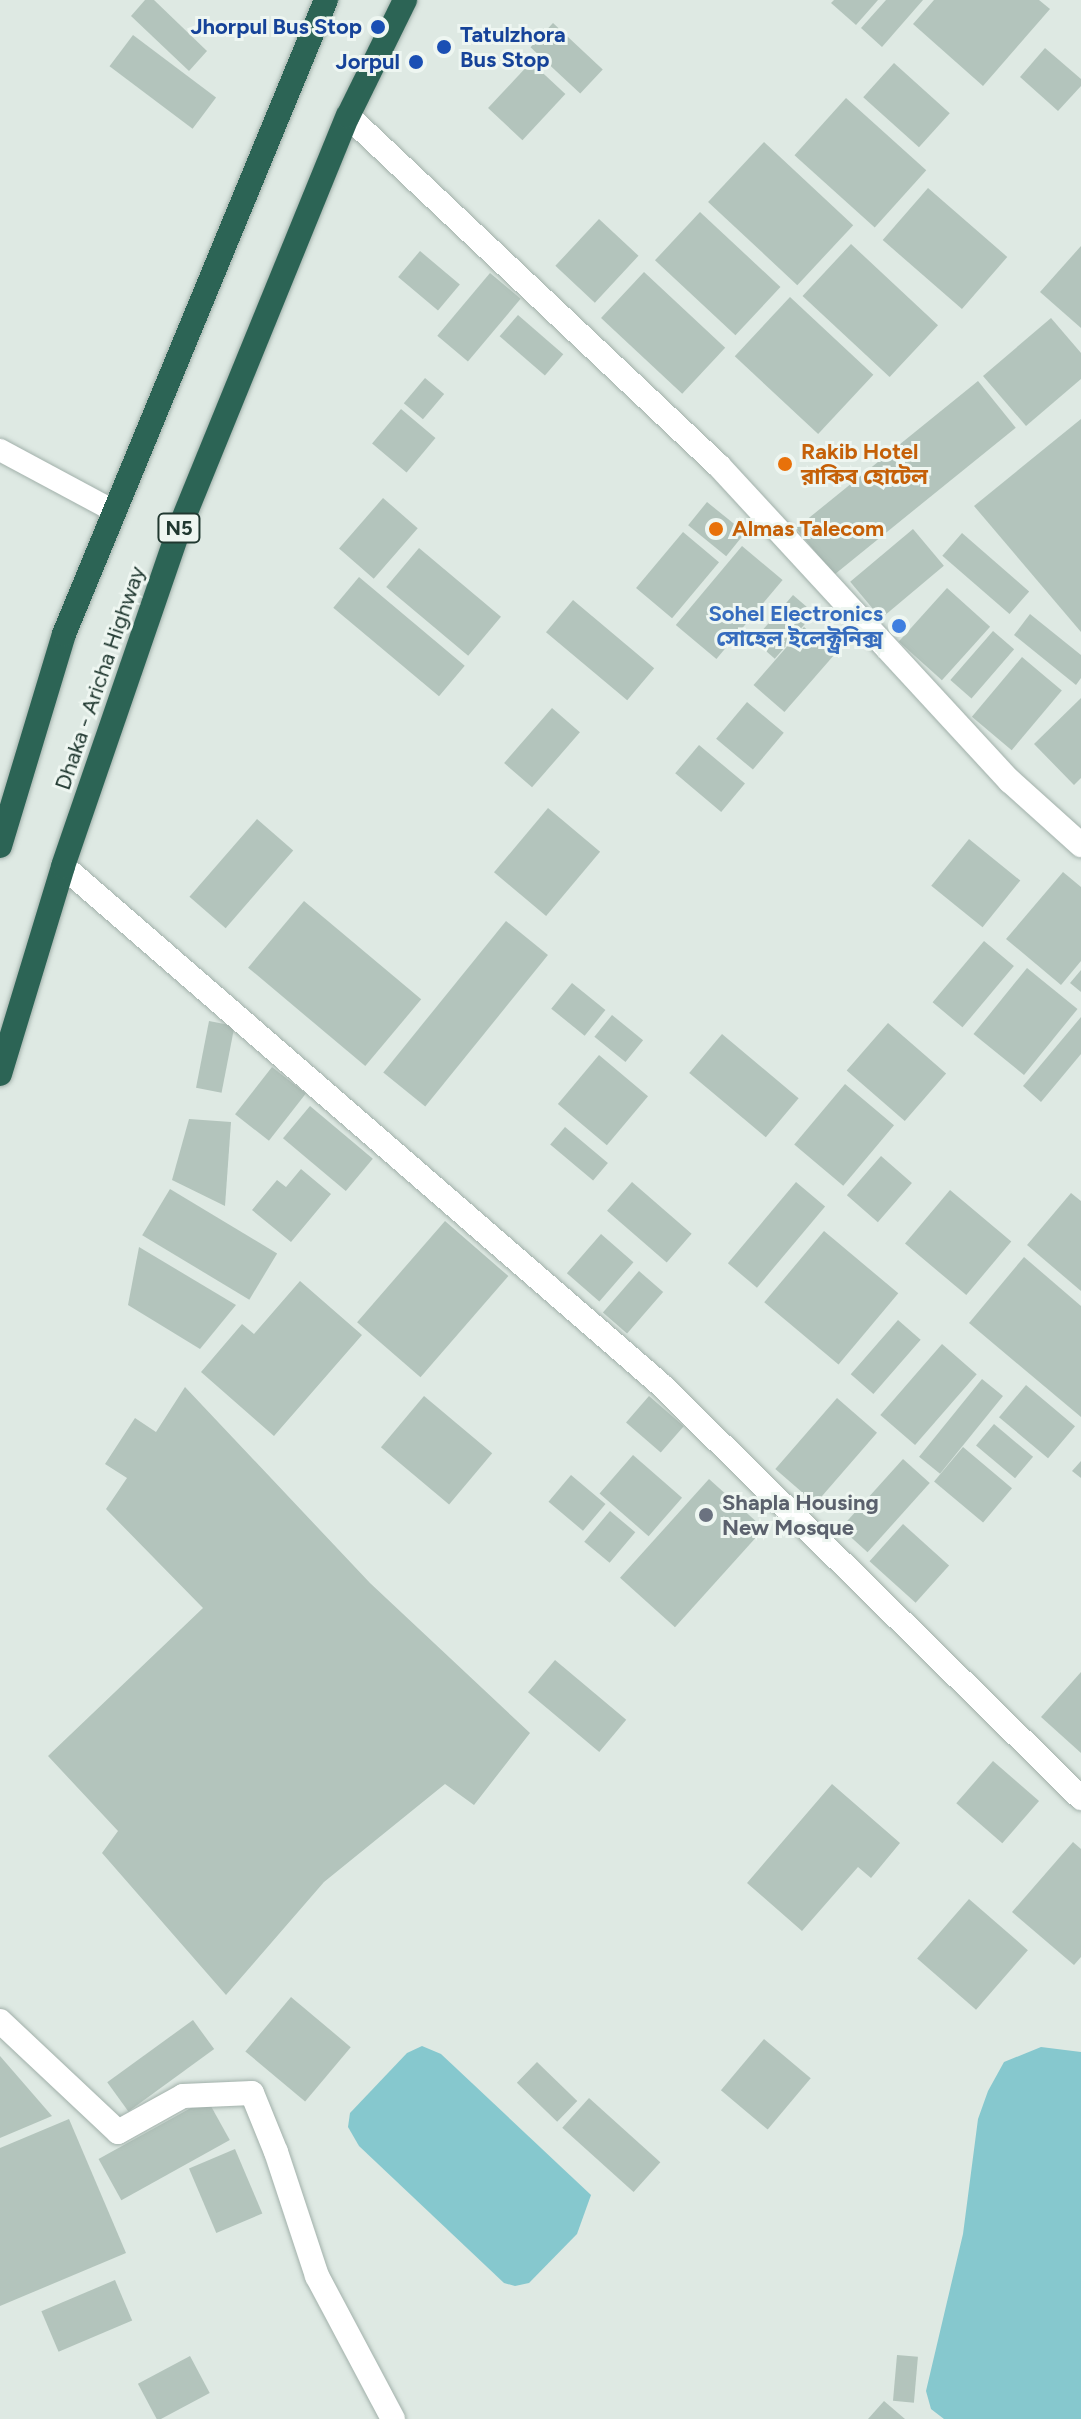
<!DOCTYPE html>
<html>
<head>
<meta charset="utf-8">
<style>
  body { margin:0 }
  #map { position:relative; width:1081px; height:2419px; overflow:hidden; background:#dee9e3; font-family:Figtree,"Noto Sans Bengali",sans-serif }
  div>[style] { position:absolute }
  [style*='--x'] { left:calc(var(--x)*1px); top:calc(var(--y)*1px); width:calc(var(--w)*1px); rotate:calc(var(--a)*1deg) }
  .water>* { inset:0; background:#86c8ce }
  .building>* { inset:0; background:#b3c4bc; transform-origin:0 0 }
  .roads { filter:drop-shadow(0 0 2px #a1b0aa) drop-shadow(0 0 2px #a1b0aa) }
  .lane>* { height:22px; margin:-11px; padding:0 11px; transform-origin:11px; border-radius:11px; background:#fff }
  .street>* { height:24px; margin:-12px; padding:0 12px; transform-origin:12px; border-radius:12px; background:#fff }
  .highway>* { height:24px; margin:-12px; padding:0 12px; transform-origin:12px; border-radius:12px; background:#2c6455 }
  .dots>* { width:22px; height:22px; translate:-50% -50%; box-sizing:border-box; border:4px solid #eef6f1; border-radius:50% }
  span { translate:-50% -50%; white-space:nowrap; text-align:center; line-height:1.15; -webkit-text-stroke:6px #eef6f1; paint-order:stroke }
  .shield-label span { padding:2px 6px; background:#eef6f1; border:2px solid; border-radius:6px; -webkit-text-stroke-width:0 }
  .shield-label { font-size:20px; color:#203830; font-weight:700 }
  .transit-label { font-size:22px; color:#164399; font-weight:700 }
  .right { translate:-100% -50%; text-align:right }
  .left { translate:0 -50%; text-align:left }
  .food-label { font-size:22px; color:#c56008; font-weight:700 }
  .shop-label { font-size:22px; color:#366cbe; font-weight:700 }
  .street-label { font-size:22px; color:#203830 }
  .worship-label { font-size:22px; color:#5b616d; font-weight:700 }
</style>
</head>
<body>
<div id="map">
  <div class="water">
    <i style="clip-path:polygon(422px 2046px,441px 2054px,591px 2195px,577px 2234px,529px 2283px,515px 2286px,504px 2283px,359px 2146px,348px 2127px,350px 2113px,407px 2053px)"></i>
    <i style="clip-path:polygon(1041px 2047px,1081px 2052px,1081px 2419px,944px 2419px,931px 2409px,926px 2391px,963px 2234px,978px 2119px,988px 2091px,1004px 2062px)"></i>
  </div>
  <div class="building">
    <i style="clip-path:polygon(145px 0,154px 0,207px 51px,189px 71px,131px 16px)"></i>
    <i style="clip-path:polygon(834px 0,878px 0,856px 25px,831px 3px)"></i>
    <i style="clip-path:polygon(886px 0,923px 0,882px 47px,861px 28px)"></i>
    <i style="clip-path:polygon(934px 0,1039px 0,1050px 9px,983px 86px,913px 24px)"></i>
    <i style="left:553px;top:23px;width:68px;height:33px;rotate:43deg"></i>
    <i style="left:133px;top:35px;width:104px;height:39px;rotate:37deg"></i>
    <i style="clip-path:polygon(1045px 48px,1081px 79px,1081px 86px,1058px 111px,1020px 77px)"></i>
    <i style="left:531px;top:62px;width:47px;height:63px;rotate:43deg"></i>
    <i style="left:894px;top:63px;width:75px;height:46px;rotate:42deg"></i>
    <i style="left:846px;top:98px;width:108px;height:77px;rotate:42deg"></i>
    <i style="left:764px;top:142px;width:122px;height:82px;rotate:43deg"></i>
    <i style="left:928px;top:188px;width:105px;height:69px;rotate:41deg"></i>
    <i style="left:700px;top:212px;width:110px;height:66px;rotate:43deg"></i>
    <i style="left:599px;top:219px;width:54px;height:64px;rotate:43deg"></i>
    <i style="left:851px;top:244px;width:119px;height:71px;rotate:43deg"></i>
    <i style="clip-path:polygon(1081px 246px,1081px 328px,1040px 292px)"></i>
    <i style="left:420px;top:251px;width:52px;height:34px;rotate:40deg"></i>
    <i style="left:644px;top:272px;width:111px;height:63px;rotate:43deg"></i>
    <i style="left:490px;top:273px;width:40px;height:82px;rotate:40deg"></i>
    <i style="left:790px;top:297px;width:114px;height:81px;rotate:43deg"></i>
    <i style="left:518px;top:315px;width:60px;height:28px;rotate:41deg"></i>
    <i style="clip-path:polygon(1051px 318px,1081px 353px,1081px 379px,1026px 426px,983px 376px)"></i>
    <i style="left:425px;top:378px;width:25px;height:33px;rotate:40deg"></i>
    <i style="left:978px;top:381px;width:60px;height:234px;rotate:51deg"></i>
    <i style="left:401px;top:409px;width:45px;height:45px;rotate:40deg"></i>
    <i style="clip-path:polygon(1081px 419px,1081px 632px,974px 506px)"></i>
    <i style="left:383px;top:498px;width:46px;height:67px;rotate:41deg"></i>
    <i style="left:707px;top:502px;width:49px;height:30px;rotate:39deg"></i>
    <i style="left:913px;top:529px;width:48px;height:82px;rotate:50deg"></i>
    <i style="left:683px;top:532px;width:47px;height:73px;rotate:40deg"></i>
    <i style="left:962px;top:533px;width:89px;height:30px;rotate:41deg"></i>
    <i style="left:742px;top:546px;width:53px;height:103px;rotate:40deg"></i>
    <i style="left:419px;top:548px;width:107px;height:51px;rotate:40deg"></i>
    <i style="left:359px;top:577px;width:138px;height:40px;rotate:40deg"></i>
    <i style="left:947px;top:588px;width:58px;height:72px;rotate:42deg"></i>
    <i style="left:793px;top:595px;width:28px;height:60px;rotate:41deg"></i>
    <i style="left:573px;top:600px;width:106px;height:42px;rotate:40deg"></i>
    <i style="clip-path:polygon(1030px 614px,1081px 655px,1081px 678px,1076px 685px,1014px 635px)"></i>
    <i style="left:804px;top:627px;width:41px;height:77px;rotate:41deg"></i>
    <i style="left:993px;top:631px;width:28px;height:65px;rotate:41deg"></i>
    <i style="left:1022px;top:657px;width:52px;height:78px;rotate:40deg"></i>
    <i style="clip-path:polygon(1081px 698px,1081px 778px,1074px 785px,1034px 744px)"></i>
    <i style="left:747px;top:702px;width:48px;height:48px;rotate:40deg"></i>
    <i style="left:552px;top:708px;width:37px;height:73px;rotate:41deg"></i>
    <i style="left:699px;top:745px;width:60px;height:37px;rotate:40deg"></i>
    <i style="left:548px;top:808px;width:68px;height:84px;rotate:40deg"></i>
    <i style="left:257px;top:819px;width:48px;height:103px;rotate:41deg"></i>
    <i style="left:969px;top:839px;width:66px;height:60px;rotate:39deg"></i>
    <i style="clip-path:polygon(1063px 872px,1081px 887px,1081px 961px,1061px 985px,1006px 939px)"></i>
    <i style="left:304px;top:901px;width:153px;height:87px;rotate:40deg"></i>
    <i style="left:506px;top:921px;width:54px;height:195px;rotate:39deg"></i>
    <i style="left:984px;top:941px;width:39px;height:80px;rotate:40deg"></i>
    <i style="left:1027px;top:968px;width:65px;height:85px;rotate:39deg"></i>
    <i style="clip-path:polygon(1081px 970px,1081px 992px,1070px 983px)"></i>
    <i style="left:572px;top:983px;width:43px;height:33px;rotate:39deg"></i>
    <i style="left:612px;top:1015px;width:40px;height:28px;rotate:39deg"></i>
    <i style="clip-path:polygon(1081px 1017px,1081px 1054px,1041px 1102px,1023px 1086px)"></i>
    <i style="left:209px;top:1021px;width:26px;height:68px;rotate:11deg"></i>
    <i style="left:888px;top:1023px;width:77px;height:63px;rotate:41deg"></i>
    <i style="left:722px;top:1034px;width:100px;height:51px;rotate:40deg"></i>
    <i style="left:599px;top:1055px;width:64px;height:64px;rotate:40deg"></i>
    <i style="left:272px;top:1067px;width:43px;height:60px;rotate:38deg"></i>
    <i style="left:845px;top:1084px;width:64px;height:79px;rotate:40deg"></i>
    <i style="left:310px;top:1106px;width:82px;height:42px;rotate:40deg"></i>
    <i style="clip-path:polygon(189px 1119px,231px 1122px,225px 1206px,172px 1180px)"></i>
    <i style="left:565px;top:1127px;width:56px;height:23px;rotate:40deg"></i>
    <i style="left:881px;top:1156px;width:41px;height:52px;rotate:41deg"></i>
    <i style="clip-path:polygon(301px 1169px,331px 1194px,291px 1242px,252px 1210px,277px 1180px,286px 1187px)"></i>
    <i style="left:632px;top:1182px;width:79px;height:38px;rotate:41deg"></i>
    <i style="left:796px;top:1182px;width:38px;height:106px;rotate:40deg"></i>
    <i style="left:170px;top:1189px;width:125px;height:54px;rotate:31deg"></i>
    <i style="left:950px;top:1190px;width:80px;height:70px;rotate:40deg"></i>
    <i style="clip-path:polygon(1071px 1193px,1081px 1201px,1081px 1291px,1027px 1245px)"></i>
    <i style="left:445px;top:1221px;width:84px;height:134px;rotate:41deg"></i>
    <i style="left:824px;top:1231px;width:97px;height:93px;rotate:40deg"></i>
    <i style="left:601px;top:1234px;width:43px;height:52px;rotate:41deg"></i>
    <i style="clip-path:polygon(139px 1247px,236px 1305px,200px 1349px,128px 1305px)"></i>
    <i style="clip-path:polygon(1024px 1257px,1081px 1306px,1081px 1417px,969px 1323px)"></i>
    <i style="left:639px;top:1271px;width:32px;height:55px;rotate:41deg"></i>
    <i style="clip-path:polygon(300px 1281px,362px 1335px,274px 1436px,201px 1372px,242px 1324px,254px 1334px)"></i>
    <i style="left:898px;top:1320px;width:30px;height:72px;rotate:41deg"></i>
    <i style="left:942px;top:1344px;width:46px;height:94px;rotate:41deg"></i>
    <i style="left:982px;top:1379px;width:27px;height:100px;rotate:39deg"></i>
    <i style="left:1026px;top:1385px;width:64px;height:42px;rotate:40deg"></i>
    <i style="clip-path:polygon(185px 1387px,370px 1583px,530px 1733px,474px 1805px,445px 1784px,324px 1882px,226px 1995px,102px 1853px,118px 1831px,48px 1756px,203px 1608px,106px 1509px,127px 1478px,105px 1464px,135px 1418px,156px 1432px)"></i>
    <i style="left:424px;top:1396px;width:89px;height:67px;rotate:40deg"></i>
    <i style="left:649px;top:1396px;width:46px;height:35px;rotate:41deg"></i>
    <i style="left:837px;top:1398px;width:53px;height:94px;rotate:41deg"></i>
    <i style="left:994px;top:1424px;width:51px;height:28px;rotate:40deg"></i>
    <i style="left:963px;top:1447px;width:64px;height:45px;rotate:40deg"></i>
    <i style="left:633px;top:1455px;width:65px;height:51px;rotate:41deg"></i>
    <i style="left:903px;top:1459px;width:36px;height:93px;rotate:42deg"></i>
    <i style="clip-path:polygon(1081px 1461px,1081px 1478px,1072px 1471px)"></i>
    <i style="left:571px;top:1475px;width:45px;height:35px;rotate:40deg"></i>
    <i style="left:709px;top:1479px;width:74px;height:133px;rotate:42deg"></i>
    <i style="left:610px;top:1511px;width:33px;height:40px;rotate:40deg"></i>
    <i style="left:903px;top:1524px;width:62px;height:50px;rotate:42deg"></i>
    <i style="left:555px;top:1660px;width:93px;height:42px;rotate:40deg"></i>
    <i style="clip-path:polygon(1081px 1672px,1081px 1753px,1041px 1717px)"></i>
    <i style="left:993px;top:1761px;width:61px;height:56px;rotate:41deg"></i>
    <i style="clip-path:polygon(832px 1784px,900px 1843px,871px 1878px,858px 1867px,802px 1931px,747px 1883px)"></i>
    <i style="clip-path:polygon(1073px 1842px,1081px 1849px,1081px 1957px,1074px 1965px,1012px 1912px)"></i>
    <i style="left:969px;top:1899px;width:78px;height:79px;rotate:41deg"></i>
    <i style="left:291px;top:1997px;width:78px;height:71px;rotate:40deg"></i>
    <i style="left:193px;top:2020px;width:36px;height:106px;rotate:54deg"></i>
    <i style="left:764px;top:2039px;width:61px;height:67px;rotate:40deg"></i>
    <i style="clip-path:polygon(0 2056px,52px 2116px,0 2138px)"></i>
    <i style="left:537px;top:2062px;width:56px;height:29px;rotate:44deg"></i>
    <i style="left:589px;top:2098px;width:96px;height:40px;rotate:42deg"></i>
    <i style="left:207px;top:2099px;width:47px;height:124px;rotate:61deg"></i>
    <i style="clip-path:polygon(69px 2119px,126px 2253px,0 2306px,0 2148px)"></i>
    <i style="left:235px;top:2149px;width:70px;height:50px;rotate:67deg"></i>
    <i style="left:115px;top:2280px;width:44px;height:80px;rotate:67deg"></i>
    <i style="left:897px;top:2355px;width:21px;height:46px;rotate:5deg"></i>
    <i style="left:190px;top:2356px;width:42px;height:59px;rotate:62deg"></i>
    <i style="clip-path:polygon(884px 2401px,905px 2419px,868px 2419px)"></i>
  </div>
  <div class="roads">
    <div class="lane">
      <i style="--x:0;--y:450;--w:129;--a:28.2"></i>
    </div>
    <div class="street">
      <i style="--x:348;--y:116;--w:510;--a:43.33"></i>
      <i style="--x:719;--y:466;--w:429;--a:47.3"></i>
      <i style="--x:1010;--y:781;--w:96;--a:42"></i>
      <i style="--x:63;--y:866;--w:789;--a:40.94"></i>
      <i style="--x:659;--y:1383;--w:592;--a:44.52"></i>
      <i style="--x:0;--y:2021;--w:162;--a:43.2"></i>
      <i style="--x:118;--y:2132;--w:74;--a:-29"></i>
      <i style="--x:183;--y:2096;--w:69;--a:-2.5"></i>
      <i style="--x:252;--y:2093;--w:64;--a:67.9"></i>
      <i style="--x:276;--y:2152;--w:131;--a:71.7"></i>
      <i style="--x:317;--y:2276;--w:162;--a:62"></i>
    </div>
    <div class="highway">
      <i style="--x:0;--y:846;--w:221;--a:-73.2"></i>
      <i style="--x:64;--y:634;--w:686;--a:-67.55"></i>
      <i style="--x:0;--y:1074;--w:217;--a:-73.1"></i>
      <i style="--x:63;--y:866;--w:351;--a:-71"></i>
      <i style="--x:177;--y:534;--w:452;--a:-67.8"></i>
      <i style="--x:348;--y:116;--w:129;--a:-63.8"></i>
    </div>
  </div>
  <div class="dots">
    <i style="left:378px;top:27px;background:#1a4fb4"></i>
    <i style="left:444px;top:47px;background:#1a4fb4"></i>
    <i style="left:416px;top:62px;background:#1a4fb4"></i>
    <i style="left:785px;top:464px;background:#e8710a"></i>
    <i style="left:716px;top:529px;background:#e8710a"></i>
    <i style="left:899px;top:626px;background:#3f7fe0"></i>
    <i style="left:706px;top:1515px;background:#6b7280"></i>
  </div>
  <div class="shield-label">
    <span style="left:179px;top:528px">N5</span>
  </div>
  <div class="transit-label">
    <span class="right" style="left:362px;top:27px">Jhorpul Bus Stop</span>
    <span class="left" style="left:460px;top:47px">Tatulzhora<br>Bus Stop</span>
    <span class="right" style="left:400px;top:62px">Jorpul</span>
  </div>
  <div class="food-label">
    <span class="left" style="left:801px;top:464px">Rakib Hotel<br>রাকিব হোটেল</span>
    <span class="left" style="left:732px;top:529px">Almas Talecom</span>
  </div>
  <div class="shop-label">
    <span class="right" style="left:883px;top:626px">Sohel Electronics<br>সোহেল ইলেক্ট্রনিক্স</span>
  </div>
  <div class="street-label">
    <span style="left:100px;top:678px;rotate:-71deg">Dhaka - Aricha Highway</span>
  </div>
  <div class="worship-label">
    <span class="left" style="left:722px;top:1515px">Shapla Housing<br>New Mosque</span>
  </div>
</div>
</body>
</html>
